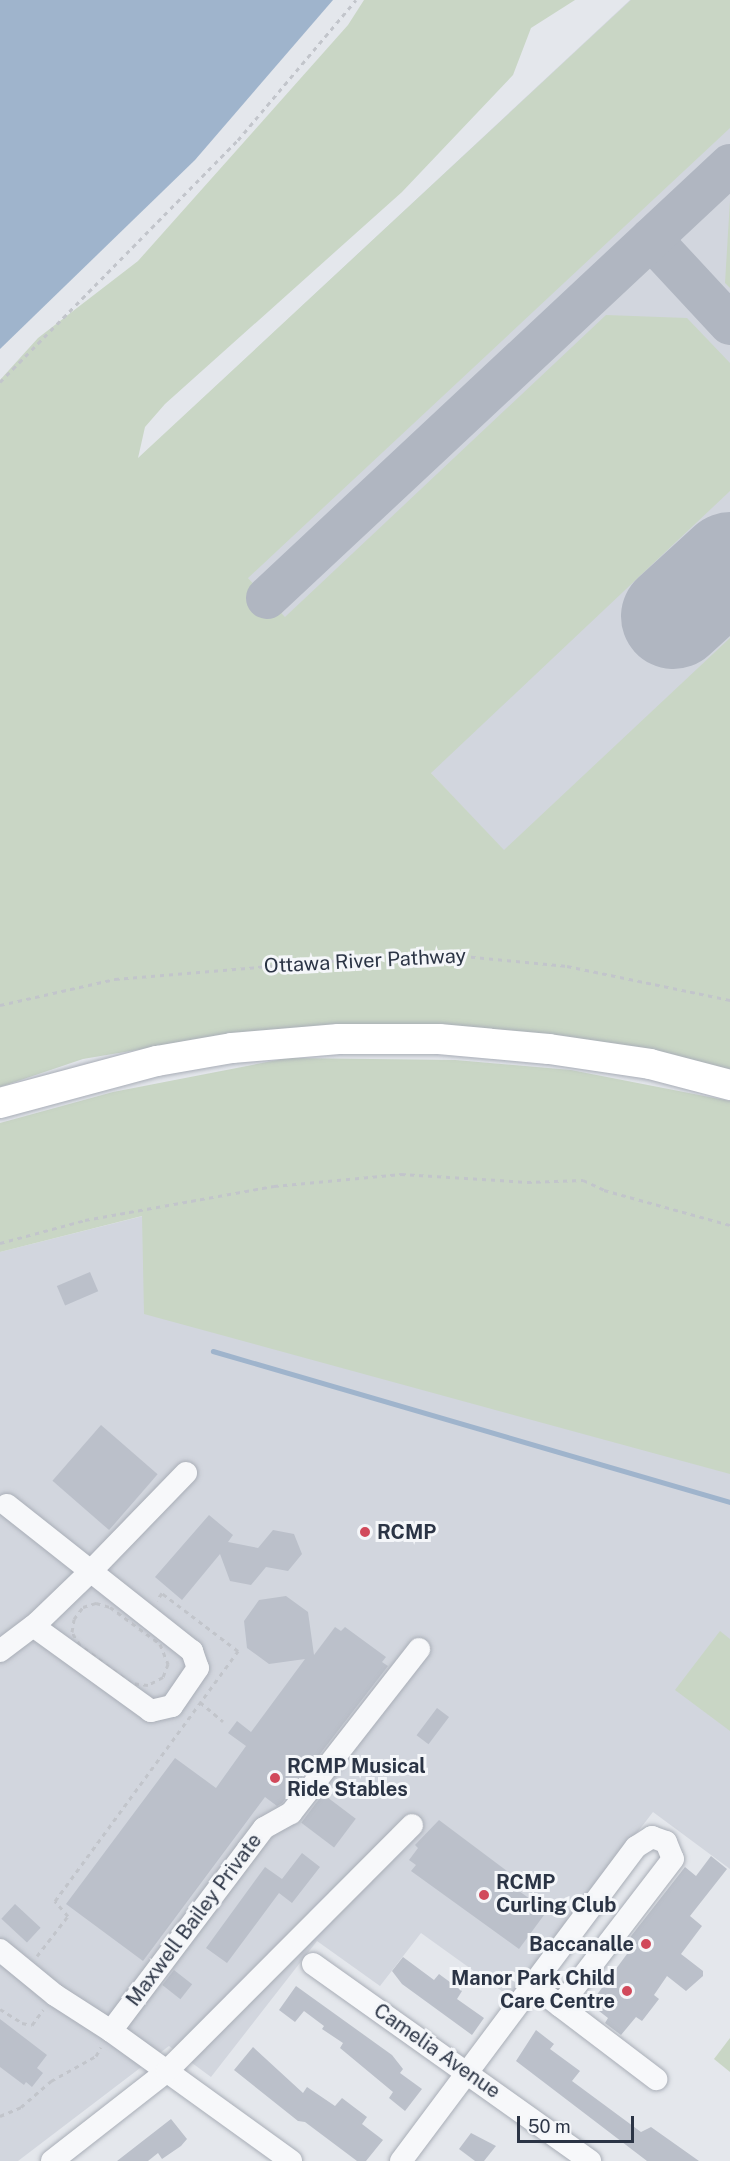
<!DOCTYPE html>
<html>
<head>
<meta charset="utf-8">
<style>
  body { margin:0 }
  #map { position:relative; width:730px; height:2161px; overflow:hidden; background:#e4e7ec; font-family:"Public Sans",sans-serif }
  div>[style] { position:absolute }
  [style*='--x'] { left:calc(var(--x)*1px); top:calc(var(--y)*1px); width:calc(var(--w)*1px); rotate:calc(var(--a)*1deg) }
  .built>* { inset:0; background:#d2d6de }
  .green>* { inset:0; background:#c9d6c5 }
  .water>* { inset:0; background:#9fb4cc }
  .stream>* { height:4.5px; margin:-2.25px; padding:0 2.25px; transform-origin:2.25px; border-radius:2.25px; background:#9fb4cc }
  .taxiway>* { height:42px; margin:-21px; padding:0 21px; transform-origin:21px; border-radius:21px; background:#b0b6c1 }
  .runway>* { height:105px; margin:-52.5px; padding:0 52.5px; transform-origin:52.5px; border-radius:52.5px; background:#b0b6c1 }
  .building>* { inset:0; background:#bbc0ca; transform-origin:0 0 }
  .path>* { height:3px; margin-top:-1.5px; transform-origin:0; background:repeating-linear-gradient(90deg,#c2c5cb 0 4.5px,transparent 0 9px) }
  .roads { filter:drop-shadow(0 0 2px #a9aeb7) drop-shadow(0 0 2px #a9aeb7) }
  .minor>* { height:22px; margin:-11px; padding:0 11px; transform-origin:11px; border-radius:11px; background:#f7f8fa }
  .major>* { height:30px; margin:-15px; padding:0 15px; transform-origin:15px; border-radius:15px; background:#fff }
  .dots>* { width:16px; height:16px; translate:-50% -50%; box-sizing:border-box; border:3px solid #f4f6f9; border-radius:50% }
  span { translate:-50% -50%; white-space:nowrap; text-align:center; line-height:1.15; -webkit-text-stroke:6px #f4f6f9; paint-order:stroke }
  .street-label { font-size:20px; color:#2b3445 }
  .poi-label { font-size:20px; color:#2b3445; font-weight:700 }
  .left { translate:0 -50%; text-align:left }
  .right { translate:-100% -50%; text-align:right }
  .scale { position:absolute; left:517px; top:2116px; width:117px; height:27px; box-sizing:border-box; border:3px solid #2b3445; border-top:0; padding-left:8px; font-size:18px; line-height:21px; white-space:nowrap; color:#2b3445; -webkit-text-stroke:4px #f4f6f9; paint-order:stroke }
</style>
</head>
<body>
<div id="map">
  <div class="built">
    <i style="clip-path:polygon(630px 0,730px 0,730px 910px,504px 851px,137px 460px)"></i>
    <i style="clip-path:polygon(143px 1216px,730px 1232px,730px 1869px,653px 1812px,510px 1997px,421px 1933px,380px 1986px,317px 1941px,211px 2077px,169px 2046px,18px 2161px,0 2161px,0 1252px)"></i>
  </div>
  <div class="green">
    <i style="clip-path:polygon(364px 0,575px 0,531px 28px,513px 75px,402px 192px,165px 404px,145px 427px,138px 458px,631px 0,730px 0,730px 128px,248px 578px,285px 617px,606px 315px,687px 318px,730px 363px,730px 491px,431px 773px,504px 850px,730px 638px,730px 1074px,231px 1034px,83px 1059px,0 1087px,0 380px,38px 338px,138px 261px,348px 25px)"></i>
    <i style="clip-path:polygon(730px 200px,730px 288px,725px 283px)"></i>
    <i style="clip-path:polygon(288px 1058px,455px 1060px,571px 1070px,730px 1101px,730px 1474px,144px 1314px,142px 1216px,0 1252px,0 1123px,113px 1092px)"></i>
    <i style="clip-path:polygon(720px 1631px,730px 1639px,730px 1731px,675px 1690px)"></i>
    <i style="clip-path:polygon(730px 2038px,730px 2072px,714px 2059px)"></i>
  </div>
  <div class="water">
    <i style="clip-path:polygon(0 0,333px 0,195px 160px,0 349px)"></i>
  </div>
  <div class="stream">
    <i style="--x:213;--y:1351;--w:539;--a:16.28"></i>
  </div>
  <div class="taxiway">
    <i style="--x:651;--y:239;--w:116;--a:47.1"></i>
    <i style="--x:267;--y:598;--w:634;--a:-43.08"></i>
  </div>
  <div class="runway">
    <i style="--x:673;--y:616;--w:77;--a:-42.4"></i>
  </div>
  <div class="building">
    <i style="left:90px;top:1272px;width:21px;height:36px;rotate:67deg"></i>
    <i style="left:101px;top:1425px;width:75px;height:74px;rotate:41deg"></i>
    <i style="clip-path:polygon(209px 1515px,233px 1535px,228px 1542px,258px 1548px,273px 1530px,294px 1534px,302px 1554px,288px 1571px,266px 1567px,251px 1585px,230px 1581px,220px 1554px,182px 1600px,155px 1577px)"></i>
    <i style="clip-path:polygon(286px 1596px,308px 1612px,314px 1655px,335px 1627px,341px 1631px,345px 1627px,386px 1657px,382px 1662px,388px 1666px,282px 1803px,277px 1806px,265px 1797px,143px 1961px,66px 1904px,175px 1758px,216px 1788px,246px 1746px,228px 1733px,237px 1721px,251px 1732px,305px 1659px,269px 1664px,247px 1648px,244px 1621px,259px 1600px)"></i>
    <i style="left:437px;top:1708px;width:15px;height:34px;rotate:37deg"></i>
    <i style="left:323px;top:1794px;width:41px;height:36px;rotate:37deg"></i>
    <i style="clip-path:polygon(439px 1820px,507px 1871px,502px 1879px,547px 1911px,519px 1949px,411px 1871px,416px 1865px,409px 1860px,418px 1848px,415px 1845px)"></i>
    <i style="clip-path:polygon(302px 1853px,320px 1867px,292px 1903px,279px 1893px,227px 1963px,206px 1948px,265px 1867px,282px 1879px)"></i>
    <i style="clip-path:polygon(711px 1856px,727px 1869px,690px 1916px,702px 1926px,681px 1954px,703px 1971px,703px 1976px,686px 1991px,667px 1976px,654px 1995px,659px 1999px,642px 2021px,636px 2017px,621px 2035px,605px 2023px,608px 2018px,590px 2004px,627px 1954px,621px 1949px,685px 1867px,696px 1876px)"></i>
    <i style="left:15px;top:1904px;width:35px;height:20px;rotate:43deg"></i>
    <i style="clip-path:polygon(403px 1957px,434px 1980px,439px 1974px,462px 1991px,457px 1999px,484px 2018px,472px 2035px,402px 1984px,392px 1971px)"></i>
    <i style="left:174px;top:1970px;width:23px;height:19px;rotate:38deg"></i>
    <i style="clip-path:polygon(296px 1986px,392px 2055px,403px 2069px,400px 2073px,422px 2089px,405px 2111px,389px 2098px,393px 2092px,340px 2048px,343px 2043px,322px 2029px,324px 2026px,304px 2011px,295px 2022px,279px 2010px)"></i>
    <i style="clip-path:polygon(0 2019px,47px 2055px,37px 2068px,43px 2073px,32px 2087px,26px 2082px,24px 2085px,0 2067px)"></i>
    <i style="clip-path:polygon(536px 2030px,554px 2044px,550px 2049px,580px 2071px,572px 2081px,641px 2132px,651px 2127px,699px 2161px,647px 2161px,516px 2061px)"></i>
    <i style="clip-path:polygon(253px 2047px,303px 2093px,307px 2087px,335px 2106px,342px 2098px,367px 2117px,362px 2124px,383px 2140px,366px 2161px,357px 2161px,305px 2122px,298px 2121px,234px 2070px)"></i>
    <i style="clip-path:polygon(171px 2119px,187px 2139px,181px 2146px,162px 2159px,158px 2153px,148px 2161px,117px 2161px)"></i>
    <i style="clip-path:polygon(471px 2133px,496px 2146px,484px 2161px,475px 2161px,459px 2149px)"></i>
  </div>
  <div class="path">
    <i style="--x:0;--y:382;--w:339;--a:-45.5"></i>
    <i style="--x:238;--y:140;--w:183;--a:-49.9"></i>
    <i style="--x:0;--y:1005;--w:118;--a:-12.7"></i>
    <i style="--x:115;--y:979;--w:265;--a:-4.8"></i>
    <i style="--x:379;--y:957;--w:74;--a:-1.5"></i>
    <i style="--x:453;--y:955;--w:115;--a:5.5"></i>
    <i style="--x:567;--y:966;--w:167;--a:11.8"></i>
    <i style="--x:0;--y:1243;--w:88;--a:-15.1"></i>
    <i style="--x:85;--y:1220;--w:192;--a:-10.2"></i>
    <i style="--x:274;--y:1186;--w:128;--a:-5.4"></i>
    <i style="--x:401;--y:1174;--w:126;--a:3.6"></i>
    <i style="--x:527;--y:1182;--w:56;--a:-2"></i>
    <i style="--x:583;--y:1180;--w:23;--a:25"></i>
    <i style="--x:604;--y:1190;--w:131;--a:15.5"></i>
    <i style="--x:96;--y:1603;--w:15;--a:16"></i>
    <i style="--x:110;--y:1607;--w:62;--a:36.5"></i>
    <i style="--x:160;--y:1644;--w:22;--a:68"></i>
    <i style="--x:168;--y:1664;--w:14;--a:111"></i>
    <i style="--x:163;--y:1677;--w:17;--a:152"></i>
    <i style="--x:148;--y:1685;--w:17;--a:-173"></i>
    <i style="--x:131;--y:1683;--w:64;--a:-143.3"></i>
    <i style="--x:80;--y:1645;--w:15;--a:-122"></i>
    <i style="--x:72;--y:1632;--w:13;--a:-81"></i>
    <i style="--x:74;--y:1619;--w:15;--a:-53"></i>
    <i style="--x:83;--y:1607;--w:14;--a:-17"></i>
    <i style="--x:200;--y:1702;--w:30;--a:40"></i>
    <i style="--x:37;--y:1956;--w:51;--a:-52.2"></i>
    <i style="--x:68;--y:1916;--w:20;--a:-131"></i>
    <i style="--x:55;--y:1901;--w:310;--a:-53.8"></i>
    <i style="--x:238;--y:1651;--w:96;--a:-142.7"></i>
    <i style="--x:162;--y:1593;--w:9;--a:126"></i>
    <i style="--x:0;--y:2009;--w:26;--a:32"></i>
    <i style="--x:22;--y:2023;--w:10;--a:11"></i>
    <i style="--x:32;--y:2025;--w:19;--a:-54"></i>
    <i style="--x:0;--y:2116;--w:23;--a:-23"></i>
    <i style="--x:21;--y:2107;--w:40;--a:-41"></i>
    <i style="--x:51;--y:2081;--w:51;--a:-29.1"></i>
    <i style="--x:96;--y:2056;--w:10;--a:-61"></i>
  </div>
  <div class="roads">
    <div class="minor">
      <i style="--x:7;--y:1505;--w:236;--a:38.3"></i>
      <i style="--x:192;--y:1651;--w:18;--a:71"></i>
      <i style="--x:198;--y:1668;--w:46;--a:124.4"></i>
      <i style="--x:172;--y:1706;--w:22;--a:167"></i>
      <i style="--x:151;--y:1711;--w:145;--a:-144.2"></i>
      <i style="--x:0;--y:1651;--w:46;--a:-37.1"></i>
      <i style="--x:37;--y:1623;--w:74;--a:-43.9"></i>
      <i style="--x:90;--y:1572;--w:138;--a:-45.9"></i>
      <i style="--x:0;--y:1950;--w:71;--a:39.3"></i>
      <i style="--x:55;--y:1995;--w:67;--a:32.7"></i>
      <i style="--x:111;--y:2031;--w:254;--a:-53"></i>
      <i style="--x:264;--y:1828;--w:31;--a:-29"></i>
      <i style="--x:291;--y:1813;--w:208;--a:-52"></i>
      <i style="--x:313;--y:1964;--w:340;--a:35.4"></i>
      <i style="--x:560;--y:2006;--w:121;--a:37.2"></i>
      <i style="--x:111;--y:2031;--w:222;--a:35.8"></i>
      <i style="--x:52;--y:2161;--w:146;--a:-38"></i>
      <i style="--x:167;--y:2071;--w:347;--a:-45.1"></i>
      <i style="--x:401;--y:2161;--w:392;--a:-53.2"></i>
      <i style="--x:636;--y:1847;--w:19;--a:-32"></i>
      <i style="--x:652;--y:1837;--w:15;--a:20"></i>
      <i style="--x:666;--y:1842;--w:18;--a:68"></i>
      <i style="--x:673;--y:1859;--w:185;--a:127.5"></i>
      <i style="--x:560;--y:2006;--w:33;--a:-142"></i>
    </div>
    <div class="major">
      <i style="--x:0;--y:1103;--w:163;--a:-15"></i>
      <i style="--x:157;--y:1061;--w:76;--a:-9.8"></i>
      <i style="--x:232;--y:1048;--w:107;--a:-4.8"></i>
      <i style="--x:339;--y:1039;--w:100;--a:0"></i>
      <i style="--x:439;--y:1039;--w:110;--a:5.2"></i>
      <i style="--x:549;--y:1049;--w:102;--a:8.4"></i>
      <i style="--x:650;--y:1064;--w:83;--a:14.7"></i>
    </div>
  </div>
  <div class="dots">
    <i style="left:365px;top:1532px;background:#d1495b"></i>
    <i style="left:275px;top:1778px;background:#d1495b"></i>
    <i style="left:484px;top:1895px;background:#d1495b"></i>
    <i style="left:646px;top:1944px;background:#d1495b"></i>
    <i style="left:627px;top:1991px;background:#d1495b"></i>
  </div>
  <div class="street-label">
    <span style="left:365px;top:961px;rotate:-3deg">Ottawa River Pathway</span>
    <span style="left:194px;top:1920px;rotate:-53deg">Maxwell Bailey Private</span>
    <span style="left:437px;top:2051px;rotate:35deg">Camelia Avenue</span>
  </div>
  <div class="poi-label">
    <span class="left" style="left:377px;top:1532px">RCMP</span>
    <span class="left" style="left:287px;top:1778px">RCMP Musical<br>Ride Stables</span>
    <span class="left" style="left:496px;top:1894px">RCMP<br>Curling Club</span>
    <span class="right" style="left:634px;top:1944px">Baccanalle</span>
    <span class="right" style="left:615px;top:1990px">Manor Park Child<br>Care Centre</span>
  </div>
  <div class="scale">50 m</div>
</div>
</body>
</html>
